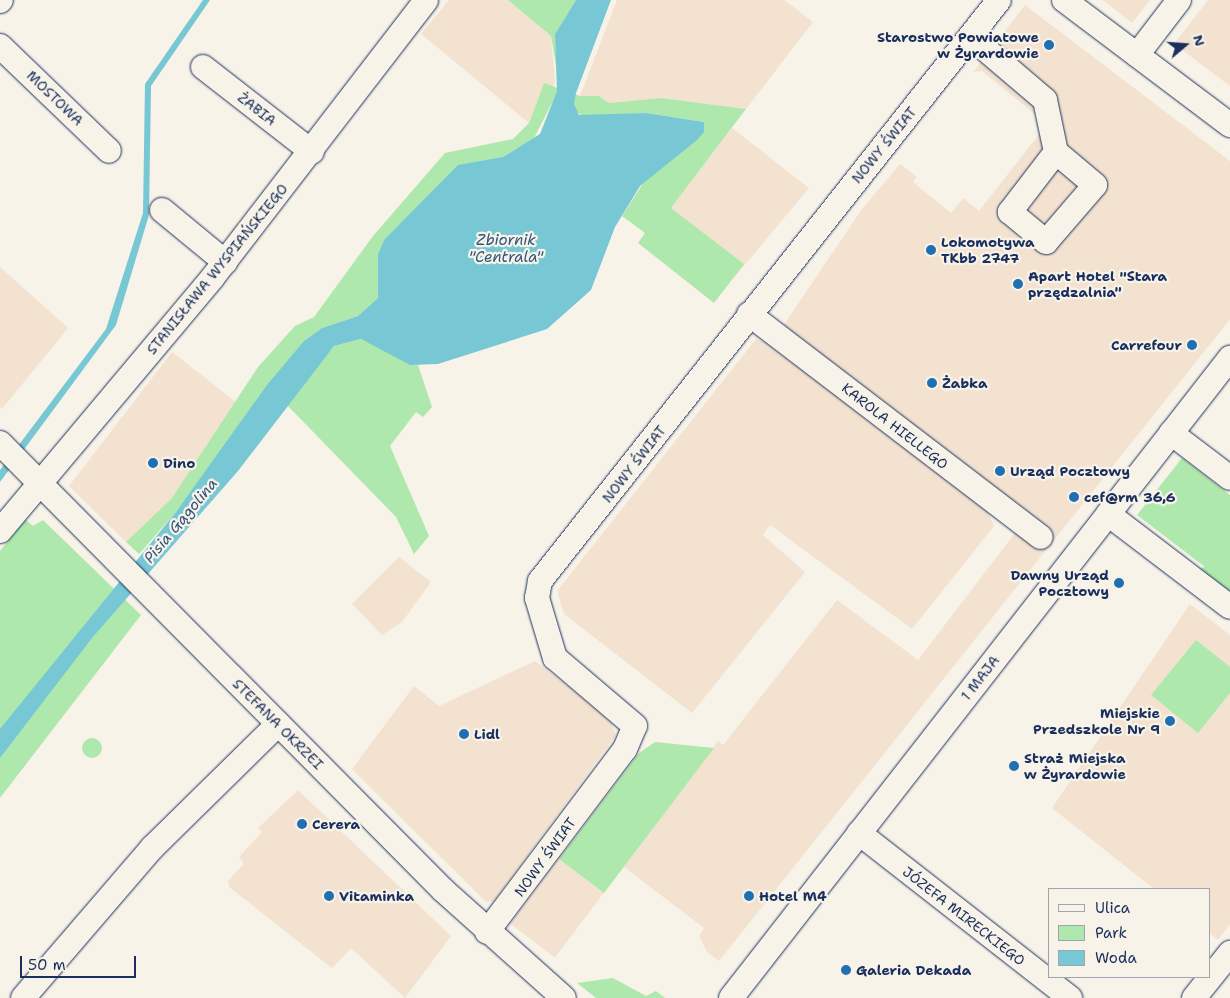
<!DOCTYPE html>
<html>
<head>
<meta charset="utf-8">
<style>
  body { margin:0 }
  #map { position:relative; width:1230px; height:998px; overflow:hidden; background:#f7f3e8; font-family:"Shantell Sans",sans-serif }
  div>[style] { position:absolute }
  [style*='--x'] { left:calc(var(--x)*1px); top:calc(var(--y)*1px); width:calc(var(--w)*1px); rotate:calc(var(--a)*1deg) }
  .built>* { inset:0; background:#f3e2d0; transform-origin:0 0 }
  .green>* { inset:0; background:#afe8ac }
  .round { border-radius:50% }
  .water>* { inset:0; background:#78c7d5 }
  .roads { filter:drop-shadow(0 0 1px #1b2f5e) drop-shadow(0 0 1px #1b2f5e) }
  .minor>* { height:24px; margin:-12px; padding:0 12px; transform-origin:12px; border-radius:12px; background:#f7f3e8 }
  .dots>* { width:14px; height:14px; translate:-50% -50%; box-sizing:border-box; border:2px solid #f7f3e8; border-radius:50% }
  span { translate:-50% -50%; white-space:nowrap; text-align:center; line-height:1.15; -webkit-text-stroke:4.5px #f7f3e8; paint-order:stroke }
  .poi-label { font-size:14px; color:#1b2f5e; font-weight:700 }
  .right { translate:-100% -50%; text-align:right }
  .left { translate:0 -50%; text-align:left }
  .street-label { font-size:14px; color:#1b2f5e }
  .water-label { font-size:15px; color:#32557c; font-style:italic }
  .legend { position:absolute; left:1048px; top:888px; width:162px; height:90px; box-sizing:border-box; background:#f7f3e8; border:1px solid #9fa5b1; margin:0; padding:6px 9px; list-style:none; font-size:15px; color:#1b2f5e }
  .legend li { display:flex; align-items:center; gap:10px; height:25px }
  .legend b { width:25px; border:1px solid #9fa5b1 }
  .north { position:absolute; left:1160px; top:20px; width:50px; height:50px; -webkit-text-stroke:4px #f7f3e8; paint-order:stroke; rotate:72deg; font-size:14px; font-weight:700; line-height:20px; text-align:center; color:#1b2f5e }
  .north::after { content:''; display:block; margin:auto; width:18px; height:22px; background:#1b2f5e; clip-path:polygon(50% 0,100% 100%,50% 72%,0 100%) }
  .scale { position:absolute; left:20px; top:956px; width:116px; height:22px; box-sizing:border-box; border:2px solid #1b2f5e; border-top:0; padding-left:6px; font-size:15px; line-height:18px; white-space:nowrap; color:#1b2f5e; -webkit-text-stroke:4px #f7f3e8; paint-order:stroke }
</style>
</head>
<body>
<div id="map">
  <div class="built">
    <i style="clip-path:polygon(449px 0,508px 0,551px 36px,555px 81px,553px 87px,544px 83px,529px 123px,421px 34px)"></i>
    <i style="clip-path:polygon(617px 0,784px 0,813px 22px,746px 109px,661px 98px,609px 103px,599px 96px,580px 96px)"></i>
    <i style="clip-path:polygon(1103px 0,1150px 0,1132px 23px)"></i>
    <i style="clip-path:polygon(1208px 0,1230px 0,1230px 86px,1174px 44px)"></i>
    <i style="clip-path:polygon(1025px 5px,1230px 161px,1230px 319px,719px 961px,707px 952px,699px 936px,704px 928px,624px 867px,718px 741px,723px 745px,837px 600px,918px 660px,1028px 516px,781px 329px,862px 209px,900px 164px,917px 177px,913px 182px,951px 213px,963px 198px,979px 211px,1044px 128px,1043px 121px,982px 71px,973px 72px)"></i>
    <i style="clip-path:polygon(732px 128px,809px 188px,733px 279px,671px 208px)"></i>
    <i style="clip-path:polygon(0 267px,68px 328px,2px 409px,0 407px)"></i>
    <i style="clip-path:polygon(756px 339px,778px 345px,987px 509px,994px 526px,912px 629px,770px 525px,763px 535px,805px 572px,692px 713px,564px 614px,557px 591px)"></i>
    <i style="clip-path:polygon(172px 352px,237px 403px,172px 498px,126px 542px,69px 486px)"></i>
    <i style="clip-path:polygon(399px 557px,431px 582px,402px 622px,382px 635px,352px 604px)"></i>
    <i style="clip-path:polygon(1190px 604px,1230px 635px,1230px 924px,1218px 940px,1209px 933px,1209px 889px,1154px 889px,1052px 808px)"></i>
    <i style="clip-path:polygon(535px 661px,609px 717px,616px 735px,494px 901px,486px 902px,352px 769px,414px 686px,439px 706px)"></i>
    <i style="clip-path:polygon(298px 790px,451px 936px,405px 998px,351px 948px,332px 968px,229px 887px,228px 881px,244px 864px,239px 857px,262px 832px,258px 828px)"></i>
    <i style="left:559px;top:859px;width:56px;height:81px;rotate:37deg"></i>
  </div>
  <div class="green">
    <i style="clip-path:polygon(508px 0,576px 0,555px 34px,558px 77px,551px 36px)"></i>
    <i style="clip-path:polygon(544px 83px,580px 96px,599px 96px,609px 103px,661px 98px,746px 109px,671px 208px,744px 264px,714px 303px,638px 243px,645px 233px,622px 216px,647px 177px,704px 122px,646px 113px,584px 117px,555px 97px,534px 138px,503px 157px,450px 176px,384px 240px,378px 254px,378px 298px,358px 316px,322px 328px,304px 341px,176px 512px,139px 554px,126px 542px,172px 498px,258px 367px,295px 326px,314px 317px,373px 236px,445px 153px,513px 139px,529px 123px)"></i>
    <i style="clip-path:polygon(361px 339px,418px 365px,432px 407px,423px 417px,416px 412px,390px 446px,429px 536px,414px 554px,396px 517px,286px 404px,334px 346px)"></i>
    <i style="clip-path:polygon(1182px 458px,1230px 495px,1230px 600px,1191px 570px,1205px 567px,1137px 515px)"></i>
    <i style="clip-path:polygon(25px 519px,33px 526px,43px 520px,141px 615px,0 798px,0 551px)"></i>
    <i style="clip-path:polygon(1196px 640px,1230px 667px,1230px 693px,1198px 733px,1151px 695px)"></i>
    <i class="round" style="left:82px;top:738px;width:20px;height:20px"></i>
    <i style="clip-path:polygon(655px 742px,714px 748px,604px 893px,559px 859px,639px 753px)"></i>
    <i style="clip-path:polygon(613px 978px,646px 996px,656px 991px,665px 998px,596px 998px,577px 983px)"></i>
  </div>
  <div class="water">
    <i style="clip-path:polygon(203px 0,210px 0,151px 86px,149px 215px,116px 325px,0 482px,0 470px,106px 329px,143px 213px,145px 84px)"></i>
    <i style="clip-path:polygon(576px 0,611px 0,576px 93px,574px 104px,579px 115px,646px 113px,704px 122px,704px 132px,697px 140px,640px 186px,615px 227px,591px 290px,547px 329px,438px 364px,410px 365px,361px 339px,334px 346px,238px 471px,92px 638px,0 758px,0 729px,176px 512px,267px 385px,304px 341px,322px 328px,358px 316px,378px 298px,378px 254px,384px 240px,458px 165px,503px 157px,540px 134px,557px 91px,555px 34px)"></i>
  </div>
  <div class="roads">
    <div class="minor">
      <i style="--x:1064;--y:0;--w:208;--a:37"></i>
      <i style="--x:0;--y:1;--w:1;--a:-45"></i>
      <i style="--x:971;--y:37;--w:97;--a:40.4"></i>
      <i style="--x:1045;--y:100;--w:53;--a:78.1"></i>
      <i style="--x:1056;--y:152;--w:76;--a:127.5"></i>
      <i style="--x:1010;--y:212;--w:47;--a:39.8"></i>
      <i style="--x:1046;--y:242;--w:75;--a:-49.3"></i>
      <i style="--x:1095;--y:185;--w:51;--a:-139.8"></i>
      <i style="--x:0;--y:46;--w:151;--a:43.9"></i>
      <i style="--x:1137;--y:55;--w:69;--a:-52.6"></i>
      <i style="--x:203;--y:67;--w:138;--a:37.9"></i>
      <i style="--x:162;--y:210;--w:82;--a:39.5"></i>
      <i style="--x:749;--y:314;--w:367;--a:37.4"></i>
      <i style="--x:1171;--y:433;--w:74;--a:37.3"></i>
      <i style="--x:0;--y:443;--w:629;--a:45.26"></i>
      <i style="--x:443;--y:890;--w:162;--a:41.8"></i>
      <i style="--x:1108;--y:514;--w:153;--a:37.3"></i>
      <i style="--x:0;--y:531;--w:331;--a:-50"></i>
      <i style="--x:213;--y:277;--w:349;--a:-52.4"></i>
      <i style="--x:859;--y:833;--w:268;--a:38"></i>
      <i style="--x:487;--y:932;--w:229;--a:-53"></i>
      <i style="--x:625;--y:749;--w:25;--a:-67"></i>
      <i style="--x:635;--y:726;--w:105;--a:-139.6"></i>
      <i style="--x:555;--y:658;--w:63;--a:-106.7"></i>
      <i style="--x:537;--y:598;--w:17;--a:-80"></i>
      <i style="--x:540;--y:581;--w:740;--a:-51.69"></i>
      <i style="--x:23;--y:998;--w:198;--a:-49.3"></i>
      <i style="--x:152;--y:848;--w:177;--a:-44.5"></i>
      <i style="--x:731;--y:998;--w:812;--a:-52.06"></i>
      <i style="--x:1194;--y:998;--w:58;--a:-51.3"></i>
    </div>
  </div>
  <div class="dots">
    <i style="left:1049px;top:45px;background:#1f6fb2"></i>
    <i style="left:931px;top:250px;background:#1f6fb2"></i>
    <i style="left:1018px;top:284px;background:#1f6fb2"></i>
    <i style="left:1192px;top:345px;background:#1f6fb2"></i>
    <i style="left:932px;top:383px;background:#1f6fb2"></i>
    <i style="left:153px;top:463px;background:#1f6fb2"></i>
    <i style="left:1000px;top:471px;background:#1f6fb2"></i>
    <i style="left:1074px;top:497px;background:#1f6fb2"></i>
    <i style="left:1119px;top:583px;background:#1f6fb2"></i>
    <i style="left:1170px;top:721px;background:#1f6fb2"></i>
    <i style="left:464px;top:734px;background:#1f6fb2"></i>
    <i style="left:1014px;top:766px;background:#1f6fb2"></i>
    <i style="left:302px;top:824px;background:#1f6fb2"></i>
    <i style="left:329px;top:896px;background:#1f6fb2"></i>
    <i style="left:749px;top:896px;background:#1f6fb2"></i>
    <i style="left:846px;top:970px;background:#1f6fb2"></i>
  </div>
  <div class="poi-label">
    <span class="right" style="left:1039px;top:45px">Starostwo Powiatowe<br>w Żyrardowie</span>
    <span class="left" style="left:941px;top:250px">Lokomotywa<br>TKbb 2747</span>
    <span class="left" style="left:1028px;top:284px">Apart Hotel "Stara<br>przędzalnia"</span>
    <span class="right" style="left:1182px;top:345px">Carrefour</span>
    <span class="left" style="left:942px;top:383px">Żabka</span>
    <span class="left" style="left:163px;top:463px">Dino</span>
    <span class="left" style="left:1010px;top:471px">Urząd Pocztowy</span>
    <span class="left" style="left:1084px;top:497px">cef@rm 36,6</span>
    <span class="right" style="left:1109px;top:583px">Dawny Urząd<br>Pocztowy</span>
    <span class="right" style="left:1160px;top:721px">Miejskie<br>Przedszkole Nr 9</span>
    <span class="left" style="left:474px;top:734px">Lidl</span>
    <span class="left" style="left:1024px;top:766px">Straż Miejska<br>w Żyrardowie</span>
    <span class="left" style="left:312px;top:824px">Cerera</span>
    <span class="left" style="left:339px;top:896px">Vitaminka</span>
    <span class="left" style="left:759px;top:896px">Hotel M4</span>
    <span class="left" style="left:856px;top:970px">Galeria Dekada</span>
  </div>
  <div class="street-label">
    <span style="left:55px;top:98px;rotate:44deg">MOSTOWA</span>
    <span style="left:257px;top:109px;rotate:38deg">ŻABIA</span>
    <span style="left:884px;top:145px;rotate:-51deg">NOWY ŚWIAT</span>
    <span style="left:217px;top:269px;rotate:-51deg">STANISŁAWA WYSPIAŃSKIEGO</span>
    <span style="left:895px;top:426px;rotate:38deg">KAROLA HIELLEGO</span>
    <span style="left:634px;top:464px;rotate:-52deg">NOWY ŚWIAT</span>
    <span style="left:980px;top:678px;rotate:-52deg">1 MAJA</span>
    <span style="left:278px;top:724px;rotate:45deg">STEFANA OKRZEI</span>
    <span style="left:545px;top:857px;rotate:-54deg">NOWY ŚWIAT</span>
    <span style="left:964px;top:916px;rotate:38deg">JÓZEFA MIRECKIEGO</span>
  </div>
  <div class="water-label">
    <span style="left:506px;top:249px">Zbiornik<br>"Centrala"</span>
    <span style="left:181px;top:521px;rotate:-50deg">Pisia Gągolina</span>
  </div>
  <ul class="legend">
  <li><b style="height:6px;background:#f7f3e8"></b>Ulica</li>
  <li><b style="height:14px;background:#afe8ac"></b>Park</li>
  <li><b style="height:14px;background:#78c7d5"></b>Woda</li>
  </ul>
  <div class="north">N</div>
  <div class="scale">50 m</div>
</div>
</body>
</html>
